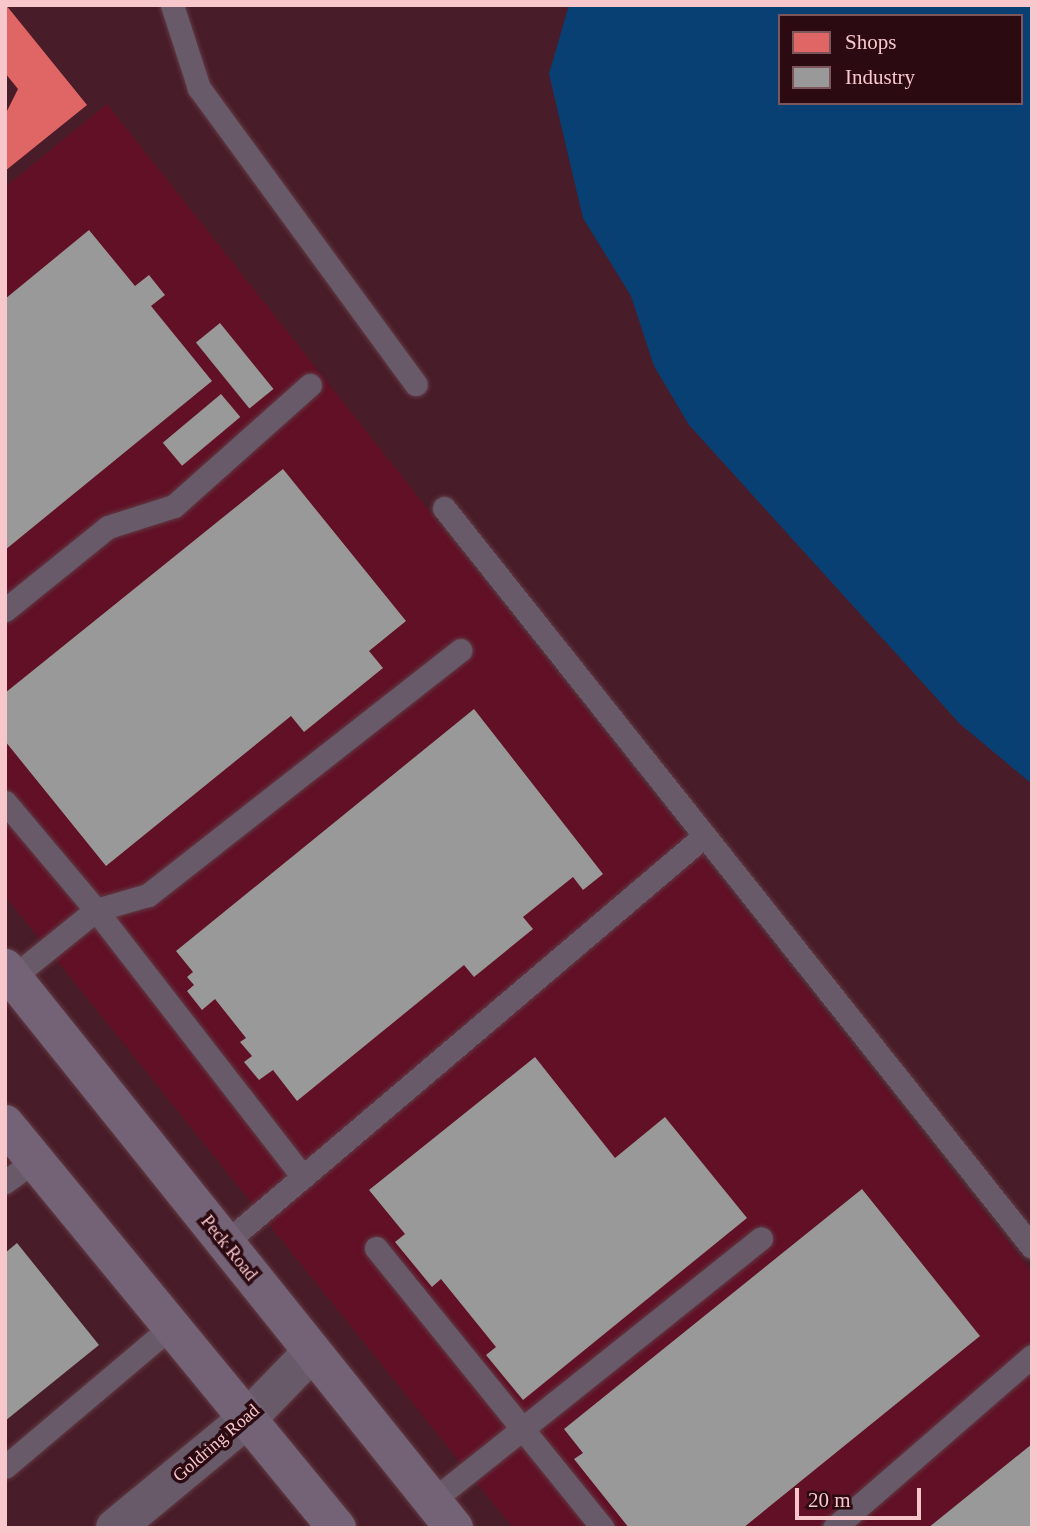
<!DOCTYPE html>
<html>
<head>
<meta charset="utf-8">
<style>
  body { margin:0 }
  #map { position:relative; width:1037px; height:1533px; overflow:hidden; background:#481c28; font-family:"Times New Roman",serif }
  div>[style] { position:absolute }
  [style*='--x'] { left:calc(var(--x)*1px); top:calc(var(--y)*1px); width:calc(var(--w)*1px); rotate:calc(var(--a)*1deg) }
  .built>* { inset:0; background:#611026 }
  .water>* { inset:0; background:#094074 }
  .shops>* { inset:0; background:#e06666 }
  .industry>* { inset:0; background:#999; transform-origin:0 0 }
  .roads { filter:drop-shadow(0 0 2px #613b44) drop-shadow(0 0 2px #613b44) }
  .lane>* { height:23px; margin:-11.5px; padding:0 11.5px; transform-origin:11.5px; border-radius:11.5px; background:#685a69 }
  .street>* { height:38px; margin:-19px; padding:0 19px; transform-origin:19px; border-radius:19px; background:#685a69 }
  .secondary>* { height:38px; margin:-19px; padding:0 19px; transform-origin:19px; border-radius:19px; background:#746376 }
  span { translate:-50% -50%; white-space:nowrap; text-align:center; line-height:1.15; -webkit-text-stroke:7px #2b0a11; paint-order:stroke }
  .street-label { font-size:18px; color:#f7c7cc }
  .frame { position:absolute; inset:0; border:7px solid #f7c7cc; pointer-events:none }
  .legend { position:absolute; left:778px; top:14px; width:245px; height:91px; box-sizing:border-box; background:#2b0a11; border:2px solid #7d565c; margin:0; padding:9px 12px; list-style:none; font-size:21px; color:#f7c7cc }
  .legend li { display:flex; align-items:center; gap:14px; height:35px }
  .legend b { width:35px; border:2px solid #7d565c }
  .scale { position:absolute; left:795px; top:1488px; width:126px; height:32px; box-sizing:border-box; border:4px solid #f7c7cc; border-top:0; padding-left:9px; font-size:21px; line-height:24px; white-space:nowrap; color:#f7c7cc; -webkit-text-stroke:5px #2b0a11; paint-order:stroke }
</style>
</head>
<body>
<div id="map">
  <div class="built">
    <i style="clip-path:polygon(107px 104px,1032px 1272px,1032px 1528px,513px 1528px,5px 896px,5px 187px)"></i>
  </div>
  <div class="water">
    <i style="clip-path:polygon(evenodd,569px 5px,1032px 5px,1032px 784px,960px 724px,689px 425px,654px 366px,631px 296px,583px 218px,549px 74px,569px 5px,780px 16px,1021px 16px,1021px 103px,780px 103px,780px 16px)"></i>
  </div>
  <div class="shops">
    <i style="clip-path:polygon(6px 5px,87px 105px,5px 171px,5px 115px,18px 89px,5px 73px)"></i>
  </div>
  <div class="industry">
    <i style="clip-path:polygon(89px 230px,135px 286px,149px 275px,165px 295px,151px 306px,212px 381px,5px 550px,5px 299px)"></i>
    <i style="left:220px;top:323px;width:85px;height:31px;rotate:51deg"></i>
    <i style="left:221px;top:394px;width:30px;height:76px;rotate:50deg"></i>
    <i style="clip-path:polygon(283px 469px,406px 621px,369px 651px,383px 668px,304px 732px,291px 716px,106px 866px,5px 741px,5px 693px)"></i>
    <i style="clip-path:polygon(474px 709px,603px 874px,583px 890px,573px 877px,523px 917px,533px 929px,474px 977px,464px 965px,297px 1101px,273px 1070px,259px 1080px,244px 1062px,252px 1056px,240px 1042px,246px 1038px,215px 999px,202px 1010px,187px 991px,194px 985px,187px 977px,193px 972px,176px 951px)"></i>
    <i style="clip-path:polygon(535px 1057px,615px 1158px,665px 1117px,747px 1218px,523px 1400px,486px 1355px,496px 1347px,441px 1279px,432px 1287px,395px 1242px,405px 1234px,369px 1190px)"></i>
    <i style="clip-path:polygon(862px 1189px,980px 1336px,743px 1528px,629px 1528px,574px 1459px,583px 1453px,564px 1429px)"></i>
    <i style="clip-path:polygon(17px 1243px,99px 1345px,5px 1421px,5px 1253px)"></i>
    <i style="clip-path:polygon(1032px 1444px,1032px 1528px,928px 1528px)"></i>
  </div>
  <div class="roads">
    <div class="lane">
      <i style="--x:172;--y:5;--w:87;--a:72"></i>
      <i style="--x:199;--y:88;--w:367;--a:53.8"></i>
      <i style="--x:444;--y:508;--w:944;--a:51.49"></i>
      <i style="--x:5;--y:610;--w:132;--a:-38.9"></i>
      <i style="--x:108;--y:527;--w:69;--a:-17.7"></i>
      <i style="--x:174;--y:506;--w:182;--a:-41.7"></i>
      <i style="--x:5;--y:802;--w:141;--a:49.9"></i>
      <i style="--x:96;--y:910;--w:107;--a:141.1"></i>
      <i style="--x:303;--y:1177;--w:338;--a:-127.8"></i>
      <i style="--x:96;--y:910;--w:54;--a:-16.1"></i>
      <i style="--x:148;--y:895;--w:397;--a:-38.1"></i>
      <i style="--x:5;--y:1182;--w:37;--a:-36"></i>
      <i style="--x:225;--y:1243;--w:629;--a:-40.35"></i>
      <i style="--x:376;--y:1248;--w:360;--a:51"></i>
      <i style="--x:5;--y:1467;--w:220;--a:-40.2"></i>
      <i style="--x:432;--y:1501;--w:421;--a:-38.6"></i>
      <i style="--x:834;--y:1528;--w:262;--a:-41"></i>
    </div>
    <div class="street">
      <i style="--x:115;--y:1528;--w:174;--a:-39.6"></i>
      <i style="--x:249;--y:1417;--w:91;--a:-45.9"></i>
    </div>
    <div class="secondary">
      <i style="--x:5;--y:968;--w:718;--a:51.28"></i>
      <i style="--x:5;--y:1124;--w:523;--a:50.59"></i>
    </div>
  </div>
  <div class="street-label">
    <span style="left:229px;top:1248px;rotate:51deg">Peck Road</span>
    <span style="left:216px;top:1443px;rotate:-41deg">Goldring Road</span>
  </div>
  <div class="frame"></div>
  <ul class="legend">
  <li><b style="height:19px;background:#e06666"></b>Shops</li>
  <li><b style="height:19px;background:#999"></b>Industry</li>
  </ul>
  <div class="scale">20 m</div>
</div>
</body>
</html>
